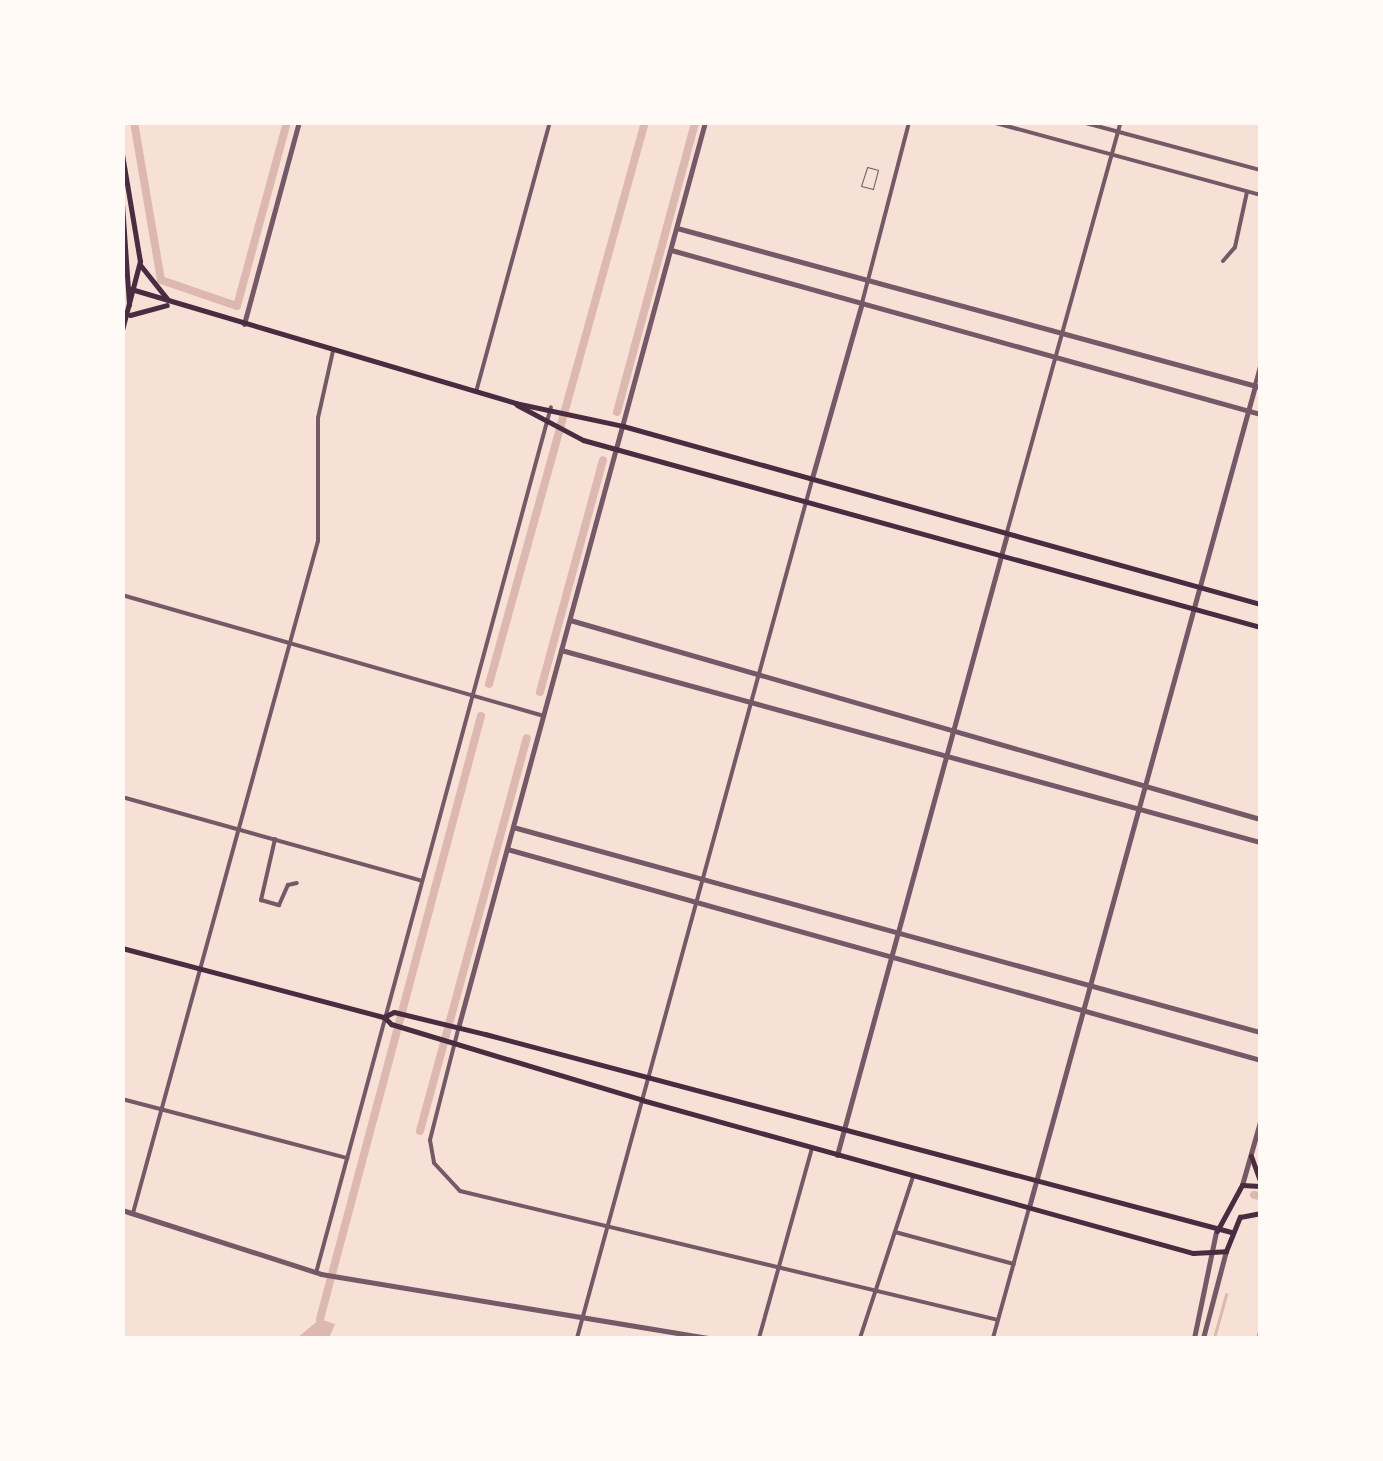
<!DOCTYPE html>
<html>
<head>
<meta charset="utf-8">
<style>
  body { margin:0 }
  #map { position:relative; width:1383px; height:1461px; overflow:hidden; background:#f7e1d7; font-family:Roboto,sans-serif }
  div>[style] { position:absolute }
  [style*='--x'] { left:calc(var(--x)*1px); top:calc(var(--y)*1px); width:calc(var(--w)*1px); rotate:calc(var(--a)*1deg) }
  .water>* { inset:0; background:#dcb8b0 }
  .stream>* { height:2.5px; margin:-1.25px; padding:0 1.25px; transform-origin:1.25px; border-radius:1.25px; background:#dcb8b0 }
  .canal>* { height:8px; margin:-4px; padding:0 4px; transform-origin:4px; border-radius:4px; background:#dcb8b0 }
  .service>* { height:1px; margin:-0.5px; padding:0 0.5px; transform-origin:0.5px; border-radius:0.5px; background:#755966 }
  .minor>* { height:4px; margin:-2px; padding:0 2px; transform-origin:2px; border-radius:2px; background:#755966 }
  .tertiary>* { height:5px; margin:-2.5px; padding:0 2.5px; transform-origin:2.5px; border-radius:2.5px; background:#755966 }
  .secondary>* { height:5px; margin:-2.5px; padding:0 2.5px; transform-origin:2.5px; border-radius:2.5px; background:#4a2c40 }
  span { translate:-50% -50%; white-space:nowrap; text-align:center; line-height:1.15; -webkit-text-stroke:10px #fffaf5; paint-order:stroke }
  .frame { position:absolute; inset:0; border:125px solid #fffaf5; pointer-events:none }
</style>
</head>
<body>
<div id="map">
  <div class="water">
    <i style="clip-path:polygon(320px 1319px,335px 1324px,329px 1338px,297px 1338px)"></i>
  </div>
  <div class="stream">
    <i style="--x:1214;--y:1338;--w:45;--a:-74.4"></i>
  </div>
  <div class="canal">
    <i style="--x:134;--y:122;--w:160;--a:80.3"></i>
    <i style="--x:161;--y:280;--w:80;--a:18.9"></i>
    <i style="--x:237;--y:306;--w:191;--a:-74.8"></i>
    <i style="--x:617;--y:412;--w:300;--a:-74.9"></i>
    <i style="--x:489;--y:684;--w:583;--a:-74.49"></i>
    <i style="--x:540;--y:692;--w:240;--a:-74.8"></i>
    <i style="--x:420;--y:1131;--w:407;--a:-74.8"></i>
    <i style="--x:1254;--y:1195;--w:6;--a:9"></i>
    <i style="--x:320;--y:1319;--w:624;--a:-75.05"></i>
  </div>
  <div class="service">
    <i style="--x:867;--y:167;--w:11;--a:15"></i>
    <i style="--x:878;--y:170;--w:20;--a:105"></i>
    <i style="--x:873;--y:189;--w:12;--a:-166"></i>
    <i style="--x:861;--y:186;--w:20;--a:-72"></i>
  </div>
  <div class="minor">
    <i style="--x:992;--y:122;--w:278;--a:15.2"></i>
    <i style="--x:1082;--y:122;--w:184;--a:15.1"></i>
    <i style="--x:1223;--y:261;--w:18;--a:-49"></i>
    <i style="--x:1235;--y:247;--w:56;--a:-77.7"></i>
    <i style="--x:862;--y:303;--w:187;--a:-75.4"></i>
    <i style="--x:1255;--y:385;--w:20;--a:-75"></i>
    <i style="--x:476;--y:392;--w:280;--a:-74.7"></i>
    <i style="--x:1007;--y:532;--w:426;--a:-74.5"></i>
    <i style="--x:122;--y:595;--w:438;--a:16"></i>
    <i style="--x:122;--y:797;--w:309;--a:15.6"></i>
    <i style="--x:275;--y:839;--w:63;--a:102.9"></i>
    <i style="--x:261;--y:900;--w:19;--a:16"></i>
    <i style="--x:279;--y:905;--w:22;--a:-66"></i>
    <i style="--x:288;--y:885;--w:9;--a:-13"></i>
    <i style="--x:458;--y:1030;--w:114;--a:104.3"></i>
    <i style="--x:430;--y:1140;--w:23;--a:80"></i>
    <i style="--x:434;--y:1163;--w:38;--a:47"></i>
    <i style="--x:460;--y:1191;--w:553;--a:13.48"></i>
    <i style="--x:122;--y:1099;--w:233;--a:14.7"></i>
    <i style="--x:133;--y:1213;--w:697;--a:-74.61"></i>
    <i style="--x:318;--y:541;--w:123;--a:-90"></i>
    <i style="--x:318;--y:418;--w:69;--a:-77.4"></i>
    <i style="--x:895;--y:1232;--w:123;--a:15.1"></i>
    <i style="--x:316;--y:1273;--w:897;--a:-74.82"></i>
    <i style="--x:577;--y:1338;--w:890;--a:-74.68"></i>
    <i style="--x:759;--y:1338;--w:197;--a:-74.4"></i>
    <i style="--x:860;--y:1338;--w:169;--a:-71.8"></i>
    <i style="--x:993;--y:1338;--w:135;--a:-74.5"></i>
  </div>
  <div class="tertiary">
    <i style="--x:677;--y:228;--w:604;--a:15.26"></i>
    <i style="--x:671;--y:250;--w:611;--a:15.56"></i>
    <i style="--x:244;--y:324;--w:209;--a:-74.8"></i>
    <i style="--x:812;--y:478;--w:182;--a:-74.1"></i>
    <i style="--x:570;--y:620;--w:718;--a:16.09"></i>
    <i style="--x:561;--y:650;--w:725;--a:15.36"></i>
    <i style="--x:513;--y:827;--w:775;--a:15.35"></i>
    <i style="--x:507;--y:849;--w:782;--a:15.65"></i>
    <i style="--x:458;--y:1028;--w:939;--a:-74.75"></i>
    <i style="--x:837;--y:1155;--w:644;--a:-74.69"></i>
    <i style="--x:1242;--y:1185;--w:66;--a:-74.1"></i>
    <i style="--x:1029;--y:1207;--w:852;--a:-74.61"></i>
    <i style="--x:122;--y:1210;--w:209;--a:17.8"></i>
    <i style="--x:321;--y:1274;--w:392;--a:9.4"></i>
    <i style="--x:1194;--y:1338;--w:108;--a:-78.3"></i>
    <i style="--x:1203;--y:1338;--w:90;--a:-75.2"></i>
    <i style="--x:1259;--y:1338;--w:6;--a:-81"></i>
  </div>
  <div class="secondary">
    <i style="--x:122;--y:154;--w:109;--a:80.5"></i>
    <i style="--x:140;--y:261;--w:71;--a:104.6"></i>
    <i style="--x:122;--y:204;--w:101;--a:86"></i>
    <i style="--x:141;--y:266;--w:43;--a:51.5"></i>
    <i style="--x:131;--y:289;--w:401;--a:16.5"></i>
    <i style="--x:515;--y:403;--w:110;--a:12"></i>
    <i style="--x:623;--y:426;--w:661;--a:15.61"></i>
    <i style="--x:130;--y:315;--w:38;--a:-15"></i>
    <i style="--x:517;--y:405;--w:75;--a:27.9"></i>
    <i style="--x:583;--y:440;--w:702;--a:15.44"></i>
    <i style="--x:122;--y:948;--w:271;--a:14.8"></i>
    <i style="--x:384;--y:1017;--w:10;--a:45"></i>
    <i style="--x:391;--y:1024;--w:262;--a:16.8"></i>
    <i style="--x:642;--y:1100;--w:572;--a:15.52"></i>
    <i style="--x:1193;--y:1253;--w:33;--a:-3"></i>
    <i style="--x:1226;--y:1251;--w:37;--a:-68"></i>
    <i style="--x:1240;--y:1217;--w:20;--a:-11"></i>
    <i style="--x:384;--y:1017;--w:11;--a:-27"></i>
    <i style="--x:394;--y:1012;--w:94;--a:13.6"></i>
    <i style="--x:485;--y:1034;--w:772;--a:14.86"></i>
    <i style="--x:1251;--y:1156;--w:27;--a:70"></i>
    <i style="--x:1217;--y:1231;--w:52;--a:-61.5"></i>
    <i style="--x:1242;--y:1185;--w:18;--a:3"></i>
  </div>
  <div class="frame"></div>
</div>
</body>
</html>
